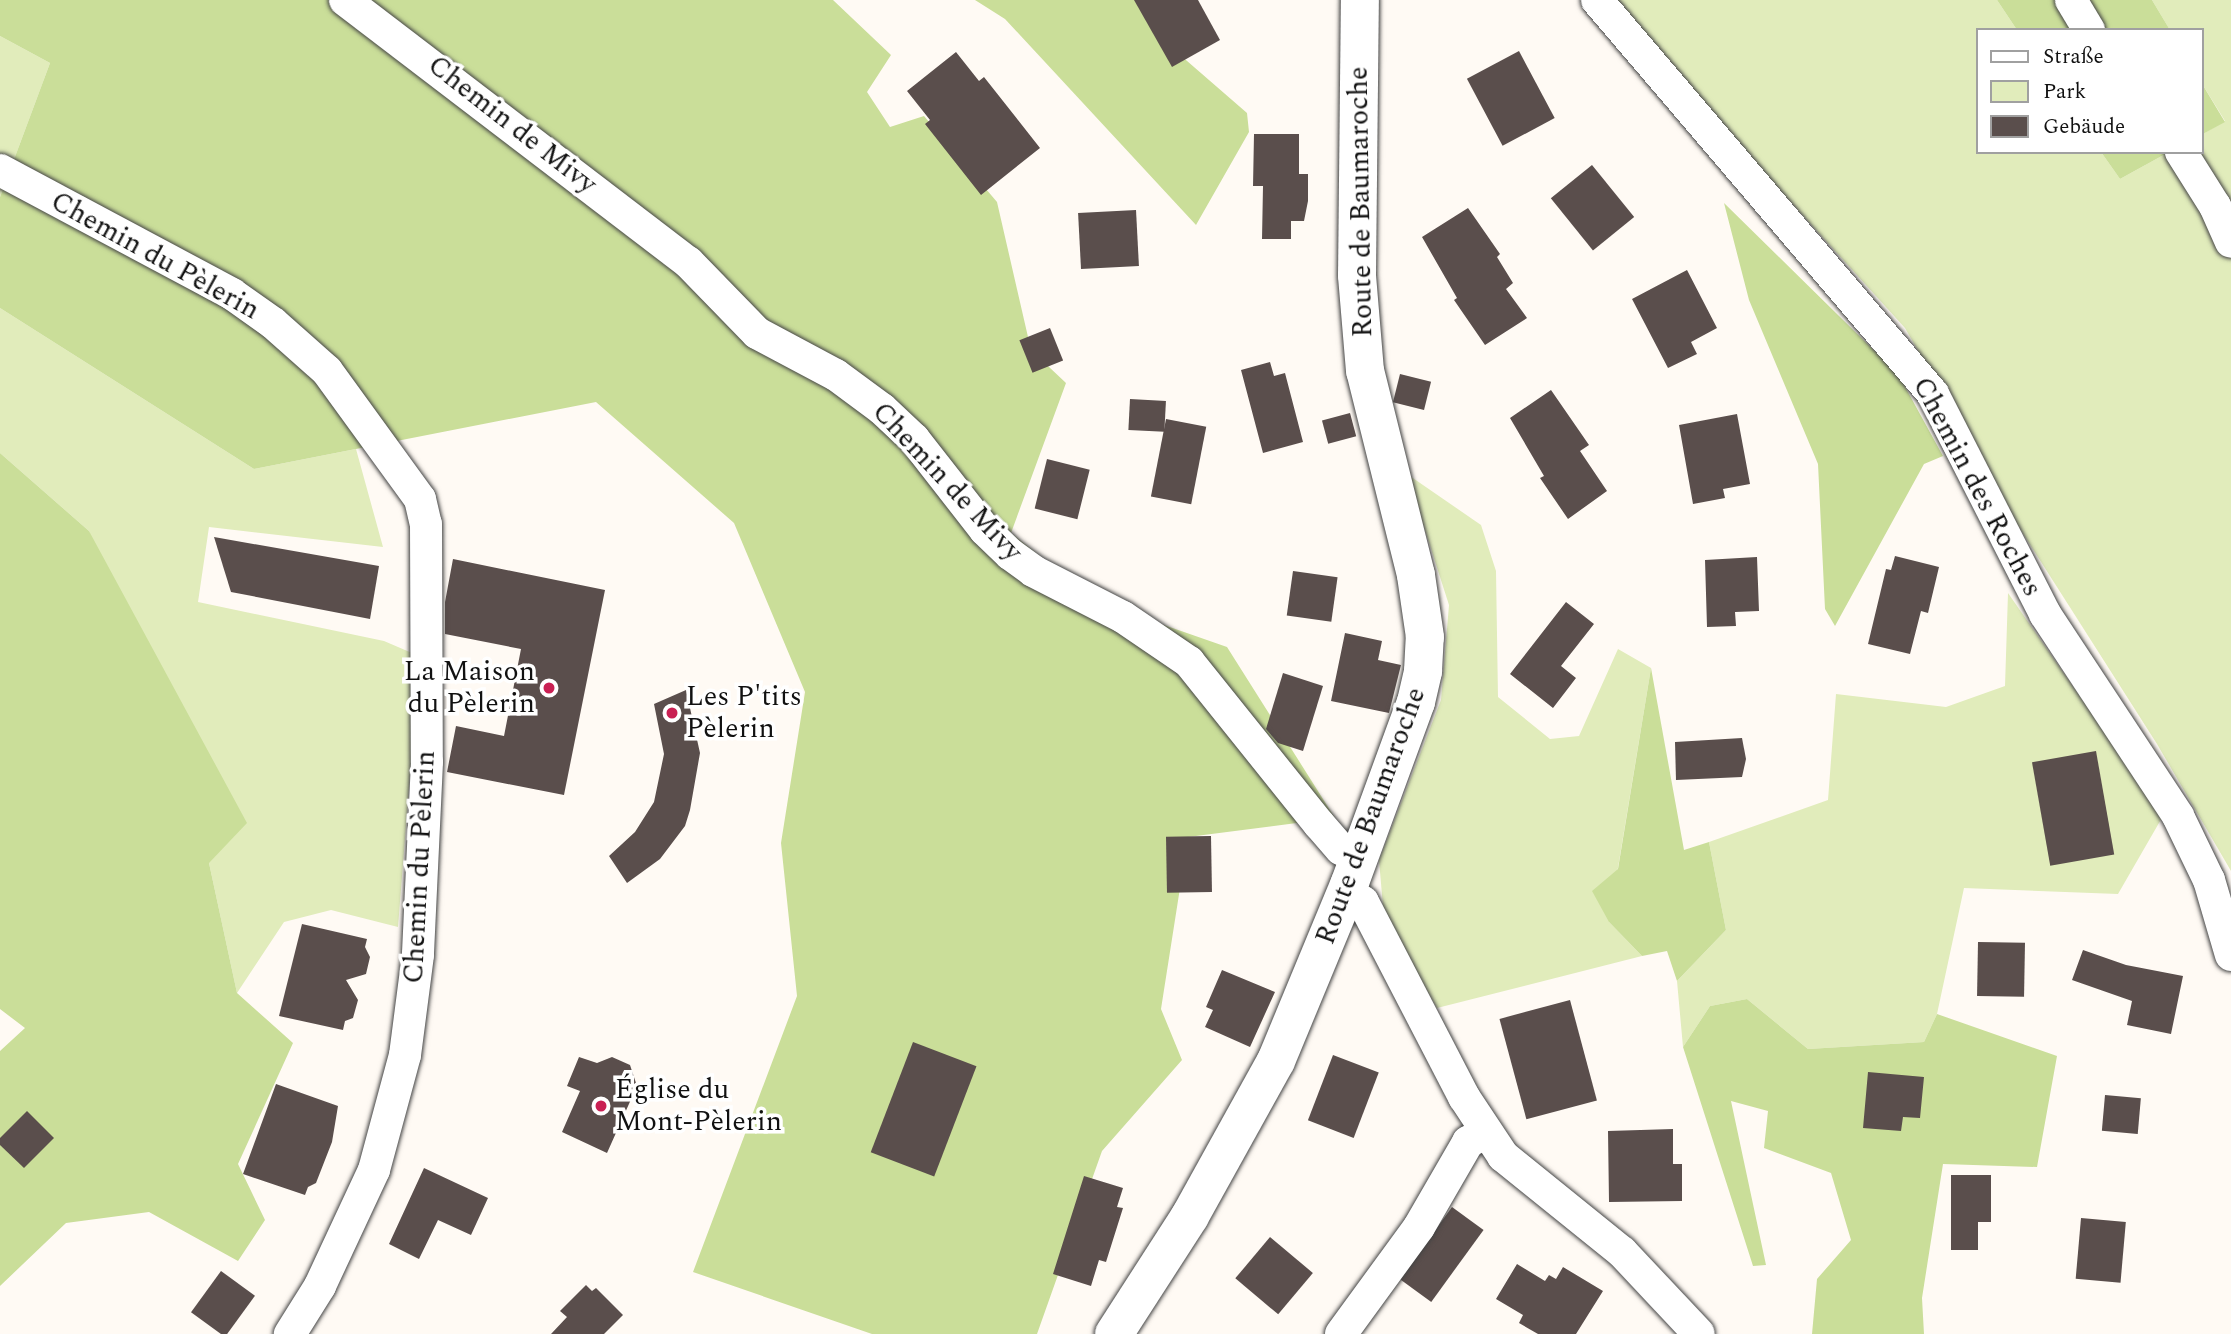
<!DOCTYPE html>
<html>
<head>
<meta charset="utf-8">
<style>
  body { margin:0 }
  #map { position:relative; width:2231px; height:1334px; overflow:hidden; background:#fffaf4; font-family:Spectral,serif }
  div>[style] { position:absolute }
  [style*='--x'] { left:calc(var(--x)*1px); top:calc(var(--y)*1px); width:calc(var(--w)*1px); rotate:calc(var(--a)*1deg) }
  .green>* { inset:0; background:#e1ecbb }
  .forest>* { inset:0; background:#cade99 }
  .building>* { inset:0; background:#5a4e4c; transform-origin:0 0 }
  .roads { filter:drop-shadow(0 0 2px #444) drop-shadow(0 0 2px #444) }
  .minor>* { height:32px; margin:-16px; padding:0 16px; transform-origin:16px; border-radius:16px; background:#fff }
  .tertiary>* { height:38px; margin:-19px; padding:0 19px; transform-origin:19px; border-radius:19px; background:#fff }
  .dots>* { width:19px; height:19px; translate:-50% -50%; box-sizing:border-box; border:4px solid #fff; border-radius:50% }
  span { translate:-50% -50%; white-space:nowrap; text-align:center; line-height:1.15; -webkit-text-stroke:7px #fff; paint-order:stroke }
  .street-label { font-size:28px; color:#111 }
  .poi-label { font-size:28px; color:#111 }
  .right { translate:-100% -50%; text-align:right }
  .left { translate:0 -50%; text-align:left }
  .legend { position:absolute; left:1976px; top:28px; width:228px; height:126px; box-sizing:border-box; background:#fff; border:2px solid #a0a0a0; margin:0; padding:9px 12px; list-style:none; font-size:21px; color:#111 }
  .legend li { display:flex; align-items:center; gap:14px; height:35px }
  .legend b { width:35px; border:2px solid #a0a0a0 }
</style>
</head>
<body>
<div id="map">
  <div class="green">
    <i style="clip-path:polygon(1618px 0,1997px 0,2017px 30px,1977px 30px,1977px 152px,2101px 152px,2120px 179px,2169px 152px,2201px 152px,2201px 135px,2225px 121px,2201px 82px,2201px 30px,2170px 30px,2152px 0,2231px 0,2231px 871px,2157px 744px,2020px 529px,1905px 328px,1725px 130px)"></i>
    <i style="clip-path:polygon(0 36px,50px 63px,0 197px)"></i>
    <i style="clip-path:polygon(0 308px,254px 469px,356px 449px,383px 547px,209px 527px,198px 602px,384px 641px,412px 653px,413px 737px,398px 927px,331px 910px,284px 922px,237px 993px,209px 863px,89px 531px,0 453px)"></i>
    <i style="clip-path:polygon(1407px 474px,1481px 525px,1496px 571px,1498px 697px,1550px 739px,1579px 736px,1618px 649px,1651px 668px,1609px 922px,1642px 956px,1437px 1008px,1384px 918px,1379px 860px,1441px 700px,1449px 605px)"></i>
    <i style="clip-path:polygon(2008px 593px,2163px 816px,2118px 894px,1964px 888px,1937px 1014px,1924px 1042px,1808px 1049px,1747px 999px,1710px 1006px,1683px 1047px,1677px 981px,1726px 930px,1709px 842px,1828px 800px,1836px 694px,1946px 707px,2005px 686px)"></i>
  </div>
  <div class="forest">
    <i style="clip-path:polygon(0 0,833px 0,891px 55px,867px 92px,890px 127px,924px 116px,997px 202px,1031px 350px,1066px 383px,1011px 533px,1098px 602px,1227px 647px,1335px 818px,1188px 837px,1161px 1009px,1182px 1060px,1102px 1151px,1037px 1334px,872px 1334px,693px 1272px,797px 996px,781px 843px,805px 692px,734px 523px,596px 402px,254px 469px,0 308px,0 197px,50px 63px,0 36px)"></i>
    <i style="clip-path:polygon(975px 0,1147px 0,1164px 41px,1247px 113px,1249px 132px,1196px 225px,1005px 19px)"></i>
    <i style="clip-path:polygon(1997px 0,2152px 0,2170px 30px,2017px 30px)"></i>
    <i style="clip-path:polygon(2201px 82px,2225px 122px,2201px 135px)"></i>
    <i style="clip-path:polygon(2101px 152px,2169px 152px,2120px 179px)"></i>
    <i style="clip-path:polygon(1724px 203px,1898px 374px,1943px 456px,1924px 464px,1835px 626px,1825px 609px,1818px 464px,1749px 300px)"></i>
    <i style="clip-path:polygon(0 453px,89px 531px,247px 823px,209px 863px,237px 993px,293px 1043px,238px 1164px,265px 1220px,238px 1261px,149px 1212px,66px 1223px,0 1286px,0 1051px,25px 1028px,0 1009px)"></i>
    <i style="clip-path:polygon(1651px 668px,1684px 850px,1709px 842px,1726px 930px,1677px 981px,1667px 951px,1642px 956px,1609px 922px,1592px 891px,1618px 869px)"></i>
    <i style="clip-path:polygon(1747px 999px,1808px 1049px,1924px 1042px,1937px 1014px,2057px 1056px,2037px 1167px,1943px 1164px,1922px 1298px,1924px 1334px,1812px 1334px,1817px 1279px,1851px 1240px,1831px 1173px,1764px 1148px,1768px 1111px,1731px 1101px,1766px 1265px,1753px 1266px,1683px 1047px,1710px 1006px)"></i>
  </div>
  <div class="building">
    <i style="clip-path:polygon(1134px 0,1198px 0,1220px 40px,1172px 67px)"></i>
    <i style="left:1519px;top:51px;width:76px;height:59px;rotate:62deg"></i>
    <i style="clip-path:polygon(956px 52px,979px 81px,984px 77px,1040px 148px,981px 195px,925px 124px,930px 120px,907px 91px)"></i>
    <i style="clip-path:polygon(1254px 134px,1299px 134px,1299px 174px,1308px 174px,1308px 201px,1304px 221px,1291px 221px,1291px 239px,1262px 239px,1263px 186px,1253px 186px)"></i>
    <i style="left:1592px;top:165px;width:67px;height:53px;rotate:51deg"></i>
    <i style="clip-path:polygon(1468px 208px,1500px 254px,1497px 257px,1513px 283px,1506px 289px,1527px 318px,1485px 345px,1454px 300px,1457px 298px,1422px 237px)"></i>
    <i style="left:1136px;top:210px;width:56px;height:58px;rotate:87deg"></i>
    <i style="clip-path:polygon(1687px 270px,1717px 328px,1691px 342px,1697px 354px,1668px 368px,1632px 299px)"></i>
    <i style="left:1050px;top:328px;width:35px;height:33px;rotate:68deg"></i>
    <i style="clip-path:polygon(1270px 362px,1274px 376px,1285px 373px,1303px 442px,1263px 453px,1241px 370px)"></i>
    <i style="left:1400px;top:374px;width:32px;height:29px;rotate:14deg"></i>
    <i style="clip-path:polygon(1551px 390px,1589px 445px,1580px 451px,1607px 491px,1568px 519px,1540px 478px,1544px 476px,1510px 418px)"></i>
    <i style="left:1130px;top:399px;width:36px;height:31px;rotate:3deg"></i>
    <i style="left:1350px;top:413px;width:24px;height:29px;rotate:75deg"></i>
    <i style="clip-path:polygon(1737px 414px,1750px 484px,1723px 489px,1725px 498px,1693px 504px,1679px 425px)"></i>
    <i style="left:1166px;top:419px;width:41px;height:79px;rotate:11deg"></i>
    <i style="left:1047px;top:459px;width:44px;height:51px;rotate:14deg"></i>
    <i style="clip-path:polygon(214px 537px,379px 566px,370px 619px,231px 592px)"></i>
    <i style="clip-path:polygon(1895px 556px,1939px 567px,1928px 613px,1921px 611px,1910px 654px,1868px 644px,1886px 569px,1891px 570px)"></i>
    <i style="clip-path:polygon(1757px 557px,1759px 611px,1735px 612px,1736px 626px,1707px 627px,1705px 560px)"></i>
    <i style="clip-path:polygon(453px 559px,605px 590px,564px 795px,447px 772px,456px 726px,504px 736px,521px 649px,445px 634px,445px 602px)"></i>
    <i style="left:1293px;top:571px;width:45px;height:45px;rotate:8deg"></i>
    <i style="clip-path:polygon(1566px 602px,1594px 624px,1561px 666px,1576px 678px,1553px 708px,1510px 674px)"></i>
    <i style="clip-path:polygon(1345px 633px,1382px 641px,1378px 660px,1401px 665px,1389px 713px,1331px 701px)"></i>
    <i style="clip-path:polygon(1283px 673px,1323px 686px,1303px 751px,1278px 743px,1266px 729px)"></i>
    <i style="clip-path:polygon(686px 690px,700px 753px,690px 810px,685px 826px,660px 859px,627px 883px,609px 856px,635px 832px,654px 802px,664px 754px,654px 704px)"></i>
    <i style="clip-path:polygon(1742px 738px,1746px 759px,1742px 777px,1676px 780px,1675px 742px)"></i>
    <i style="left:2096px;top:751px;width:105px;height:65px;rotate:80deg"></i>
    <i style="left:1211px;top:836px;width:56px;height:45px;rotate:89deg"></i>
    <i style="clip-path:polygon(302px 924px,367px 939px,365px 947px,370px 957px,366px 974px,346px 980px,358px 1000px,353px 1018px,345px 1021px,343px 1030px,279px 1016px)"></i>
    <i style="left:1978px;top:942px;width:47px;height:54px;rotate:1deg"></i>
    <i style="clip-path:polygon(2083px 950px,2126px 965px,2183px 976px,2171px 1034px,2127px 1025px,2132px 1001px,2072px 980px)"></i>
    <i style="clip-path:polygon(1222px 970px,1275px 992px,1250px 1047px,1205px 1027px,1213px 1010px,1206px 1007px)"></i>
    <i style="left:1570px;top:1000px;width:104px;height:73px;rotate:75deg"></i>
    <i style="left:913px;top:1042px;width:68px;height:118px;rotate:21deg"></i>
    <i style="left:1333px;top:1055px;width:49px;height:70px;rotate:21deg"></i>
    <i style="clip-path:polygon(579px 1057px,597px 1063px,612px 1057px,630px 1065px,637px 1086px,607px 1153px,562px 1132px,580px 1091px,567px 1086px)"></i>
    <i style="clip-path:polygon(1868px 1072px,1924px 1077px,1920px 1118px,1903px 1117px,1901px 1131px,1863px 1128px)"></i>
    <i style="clip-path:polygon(276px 1084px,338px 1106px,332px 1142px,316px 1183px,308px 1187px,305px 1195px,243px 1174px)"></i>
    <i style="left:2105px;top:1095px;width:36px;height:36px;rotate:5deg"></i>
    <i style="clip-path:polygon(27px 1111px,54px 1138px,24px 1168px,0 1145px,0 1138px)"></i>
    <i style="clip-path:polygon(1673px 1129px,1673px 1164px,1682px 1164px,1682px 1201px,1609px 1202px,1608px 1131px)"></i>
    <i style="clip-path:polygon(424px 1168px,488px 1198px,471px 1235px,438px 1220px,419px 1259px,389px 1244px)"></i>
    <i style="clip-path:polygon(1951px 1175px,1991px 1175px,1991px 1222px,1978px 1222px,1978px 1250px,1951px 1250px)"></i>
    <i style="clip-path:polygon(1084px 1176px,1123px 1188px,1117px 1207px,1123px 1208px,1106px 1262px,1099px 1260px,1091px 1286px,1053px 1274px)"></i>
    <i style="left:1452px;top:1207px;width:39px;height:89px;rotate:36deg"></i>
    <i style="left:2081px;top:1218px;width:45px;height:61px;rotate:5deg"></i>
    <i style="left:1270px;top:1237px;width:56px;height:54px;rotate:40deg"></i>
    <i style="clip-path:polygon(1517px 1264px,1545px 1281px,1549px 1275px,1556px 1279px,1563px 1267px,1603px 1291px,1576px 1334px,1538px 1334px,1519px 1323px,1523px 1315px,1496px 1299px)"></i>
    <i style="left:221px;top:1271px;width:42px;height:51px;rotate:36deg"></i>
    <i style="clip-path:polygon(586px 1285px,592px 1291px,596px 1288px,623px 1315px,604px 1334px,551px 1334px,567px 1317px,560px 1311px)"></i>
  </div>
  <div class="roads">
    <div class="minor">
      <i style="--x:345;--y:0;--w:432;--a:37.4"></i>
      <i style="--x:688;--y:262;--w:99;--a:45.8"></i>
      <i style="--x:757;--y:333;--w:89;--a:28"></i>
      <i style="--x:836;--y:375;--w:57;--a:36.5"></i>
      <i style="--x:882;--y:409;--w:44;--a:43.2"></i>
      <i style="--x:914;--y:439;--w:115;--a:52"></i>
      <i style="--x:985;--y:530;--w:35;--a:44"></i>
      <i style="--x:1010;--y:554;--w:29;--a:36"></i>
      <i style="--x:1033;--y:571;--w:101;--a:27.1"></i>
      <i style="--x:1123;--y:617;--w:80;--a:34.3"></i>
      <i style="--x:1189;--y:662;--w:208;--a:51.3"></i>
      <i style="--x:1319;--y:824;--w:33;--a:49"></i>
      <i style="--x:1341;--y:849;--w:19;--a:28"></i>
      <i style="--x:1597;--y:0;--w:518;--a:49.54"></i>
      <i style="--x:1933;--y:394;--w:247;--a:63"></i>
      <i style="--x:2045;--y:614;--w:242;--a:56.6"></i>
      <i style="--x:2178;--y:816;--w:71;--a:64.2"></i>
      <i style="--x:2209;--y:880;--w:78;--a:73.7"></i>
      <i style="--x:2071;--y:0;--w:35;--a:59"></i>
      <i style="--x:2181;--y:152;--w:64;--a:57.8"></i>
      <i style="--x:2215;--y:206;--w:39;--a:66"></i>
      <i style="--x:0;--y:170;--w:263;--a:28.1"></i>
      <i style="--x:232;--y:294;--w:50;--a:35.3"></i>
      <i style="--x:273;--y:323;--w:72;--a:41.6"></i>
      <i style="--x:327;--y:371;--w:158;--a:54"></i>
      <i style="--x:420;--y:499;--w:26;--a:77"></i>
      <i style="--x:426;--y:524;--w:238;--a:89.8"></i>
      <i style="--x:427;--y:762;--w:193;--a:92.7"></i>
      <i style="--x:418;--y:955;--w:101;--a:97.4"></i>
      <i style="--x:405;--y:1055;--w:119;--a:105.1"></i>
      <i style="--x:374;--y:1170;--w:128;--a:115"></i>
      <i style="--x:320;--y:1286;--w:57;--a:122"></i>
      <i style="--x:1346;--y:891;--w:20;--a:33"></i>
      <i style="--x:1363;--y:902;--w:220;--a:62.6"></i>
      <i style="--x:1464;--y:1097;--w:71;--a:56.5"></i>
      <i style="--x:1503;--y:1156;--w:153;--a:38.9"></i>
      <i style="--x:1622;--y:1252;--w:112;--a:46.8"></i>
      <i style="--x:1341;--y:1334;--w:132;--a:-53.9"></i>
      <i style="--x:1419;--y:1227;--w:98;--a:-60"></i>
      <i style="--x:1468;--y:1142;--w:21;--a:-28"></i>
    </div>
    <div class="tertiary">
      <i style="--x:1114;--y:1334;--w:140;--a:-57.2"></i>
      <i style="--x:1190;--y:1216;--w:177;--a:-61"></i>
      <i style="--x:1276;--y:1061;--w:191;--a:-67.5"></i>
      <i style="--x:1349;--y:885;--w:195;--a:-69.9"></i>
      <i style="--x:1416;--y:702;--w:32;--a:-77"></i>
      <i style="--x:1423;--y:671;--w:34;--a:-87"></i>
      <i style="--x:1425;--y:637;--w:63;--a:-98.3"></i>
      <i style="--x:1416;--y:575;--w:210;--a:-104"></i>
      <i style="--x:1365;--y:371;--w:96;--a:-94.8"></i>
      <i style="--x:1357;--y:275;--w:275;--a:-89.4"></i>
    </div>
  </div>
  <div class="dots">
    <i style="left:549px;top:688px;background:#c92053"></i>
    <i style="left:672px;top:713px;background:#c92053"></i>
    <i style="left:601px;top:1106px;background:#c92053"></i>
  </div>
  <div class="street-label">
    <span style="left:512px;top:125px;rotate:38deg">Chemin de Mivy</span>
    <span style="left:1361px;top:202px;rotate:-91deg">Route de Baumaroche</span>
    <span style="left:155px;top:256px;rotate:29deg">Chemin du Pèlerin</span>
    <span style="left:947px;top:482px;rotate:47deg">Chemin de Mivy</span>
    <span style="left:1977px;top:487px;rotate:62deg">Chemin des Roches</span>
    <span style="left:1371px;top:816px;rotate:-70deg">Route de Baumaroche</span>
    <span style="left:420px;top:867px;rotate:-87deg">Chemin du Pèlerin</span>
  </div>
  <div class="poi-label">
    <span class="right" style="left:535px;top:688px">La Maison<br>du Pèlerin</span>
    <span class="left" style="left:686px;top:713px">Les P'tits<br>Pèlerin</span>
    <span class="left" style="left:615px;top:1106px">Église du<br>Mont-Pèlerin</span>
  </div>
  <ul class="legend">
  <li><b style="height:9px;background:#fff"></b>Straße</li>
  <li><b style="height:19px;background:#e1ecbb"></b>Park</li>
  <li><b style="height:19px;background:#5a4e4c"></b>Gebäude</li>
  </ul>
</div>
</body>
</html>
